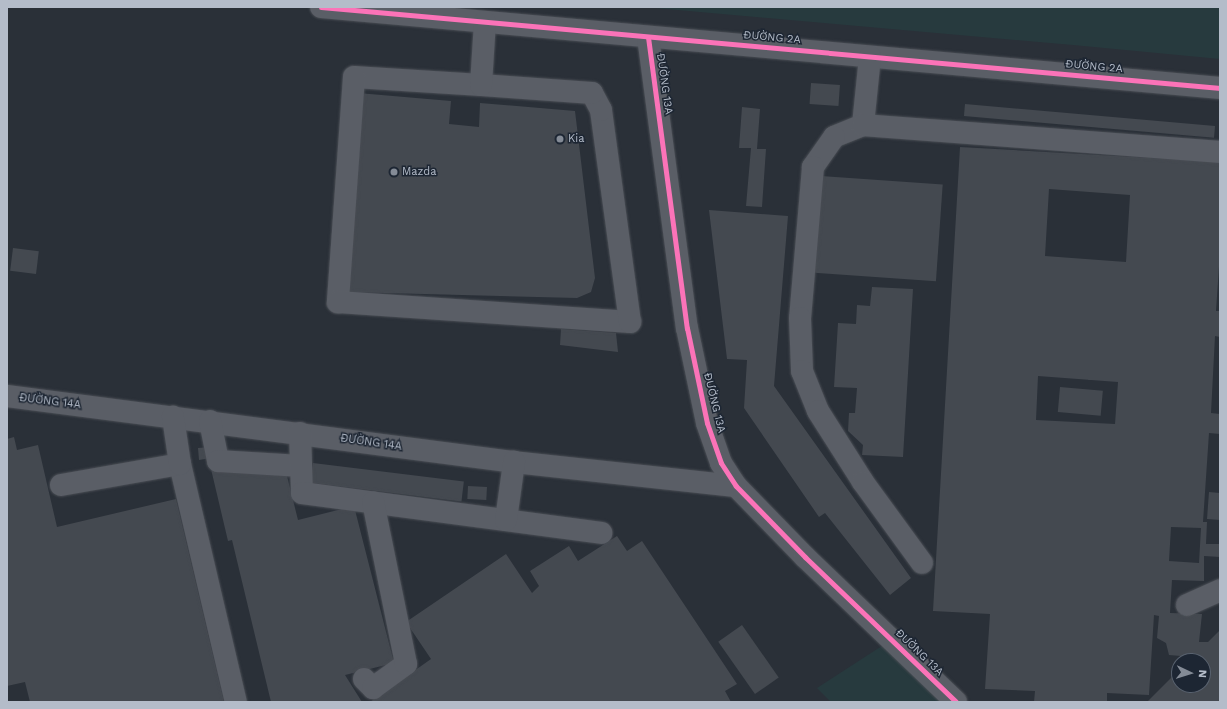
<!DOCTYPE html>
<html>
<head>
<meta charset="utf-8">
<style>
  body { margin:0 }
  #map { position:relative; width:1227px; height:709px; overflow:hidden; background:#2a3038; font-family:"Work Sans",sans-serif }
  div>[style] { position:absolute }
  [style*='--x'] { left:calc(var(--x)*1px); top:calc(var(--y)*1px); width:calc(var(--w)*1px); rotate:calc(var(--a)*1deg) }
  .green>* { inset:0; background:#273a3e }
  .building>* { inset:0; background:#444950; transform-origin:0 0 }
  .roads { filter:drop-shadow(0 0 1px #484c53) drop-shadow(0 0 1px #484c53) }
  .minor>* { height:22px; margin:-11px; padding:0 11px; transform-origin:11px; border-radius:11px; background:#5a5e66 }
  .cycleway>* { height:5px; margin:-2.5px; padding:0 2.5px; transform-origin:2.5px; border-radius:2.5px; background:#fb73b8 }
  .dots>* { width:11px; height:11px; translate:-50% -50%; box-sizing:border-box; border:2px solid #1d2633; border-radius:50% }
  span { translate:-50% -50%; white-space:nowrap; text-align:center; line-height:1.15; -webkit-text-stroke:3px #1d2633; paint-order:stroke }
  .street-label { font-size:11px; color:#b4bcc9 }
  .poi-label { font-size:11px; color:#b4bcc9 }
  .left { translate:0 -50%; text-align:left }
  .frame { position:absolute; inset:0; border:8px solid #b4bcc9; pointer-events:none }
  .north { position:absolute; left:1171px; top:653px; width:40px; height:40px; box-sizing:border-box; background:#1d2633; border:1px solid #59626f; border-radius:50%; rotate:94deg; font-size:11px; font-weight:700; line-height:16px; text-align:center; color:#b4bcc9 }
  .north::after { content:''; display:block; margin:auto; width:14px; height:18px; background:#848b96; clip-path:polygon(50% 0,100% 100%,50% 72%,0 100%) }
</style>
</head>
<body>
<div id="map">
  <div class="green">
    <i style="clip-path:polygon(644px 7px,1220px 7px,1220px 59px,1073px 45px)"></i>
    <i style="clip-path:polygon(888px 642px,950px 702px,831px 702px,817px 688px)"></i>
  </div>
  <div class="building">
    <i style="left:811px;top:83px;width:29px;height:21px;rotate:4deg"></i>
    <i style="clip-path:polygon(358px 93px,451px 101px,449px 124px,479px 127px,480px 103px,575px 111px,595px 278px,591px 292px,577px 298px,347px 292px)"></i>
    <i style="left:965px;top:104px;width:251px;height:12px;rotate:5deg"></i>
    <i style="clip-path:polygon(742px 107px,760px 109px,757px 149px,766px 149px,762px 207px,746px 206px,751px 148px,739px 148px)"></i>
    <i style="clip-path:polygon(evenodd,960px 147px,1220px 162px,1220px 252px,1216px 311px,1220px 311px,1220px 337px,1215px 336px,1211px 413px,1220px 414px,1220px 434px,1209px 433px,1203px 522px,1207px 522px,1206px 544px,1220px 544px,1220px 557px,1204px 556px,1204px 581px,1172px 580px,1170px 613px,1202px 614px,1199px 642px,1208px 642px,1220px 630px,1220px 702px,1147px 702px,1179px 670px,1179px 685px,1203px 685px,1203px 661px,1189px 661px,1193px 657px,1169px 655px,1166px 643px,1157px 638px,1159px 616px,1154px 615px,1149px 695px,1107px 693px,1107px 702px,1034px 702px,1035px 691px,985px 689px,990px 614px,933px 611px,960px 147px,1049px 189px,1130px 195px,1126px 262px,1045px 256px,1049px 189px,960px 147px,1038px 376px,1118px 382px,1115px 424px,1036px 420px,1038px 376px,960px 147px,1171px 527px,1201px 528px,1199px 563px,1169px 561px,1171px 527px)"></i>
    <i style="left:821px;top:176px;width:122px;height:97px;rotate:4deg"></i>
    <i style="clip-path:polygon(709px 210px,788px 216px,774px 386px,911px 578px,890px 595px,825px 513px,819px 517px,744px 408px,747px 360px,727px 359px)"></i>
    <i style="left:13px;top:248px;width:26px;height:23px;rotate:7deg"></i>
    <i style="clip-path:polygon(872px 287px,913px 289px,903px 457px,862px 455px,863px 445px,848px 431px,849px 413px,855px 413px,857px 388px,834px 387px,838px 323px,856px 324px,857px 305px,870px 306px)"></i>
    <i style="clip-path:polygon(561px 329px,616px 333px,618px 352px,560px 345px)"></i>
    <i style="left:1060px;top:387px;width:43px;height:25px;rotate:5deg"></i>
    <i style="clip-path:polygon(14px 437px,17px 450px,38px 445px,57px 527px,176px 499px,224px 702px,30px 702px,25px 682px,7px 686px,7px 439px)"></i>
    <i style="clip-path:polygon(209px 447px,211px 458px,199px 460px,198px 448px)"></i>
    <i style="left:313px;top:463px;width:152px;height:20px;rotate:7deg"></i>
    <i style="clip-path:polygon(211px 469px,287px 476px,298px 520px,354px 506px,394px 663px,345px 675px,362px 702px,271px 702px,232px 540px,228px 541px)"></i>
    <i style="left:468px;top:486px;width:19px;height:13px;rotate:3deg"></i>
    <i style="clip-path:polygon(1209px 492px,1220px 493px,1220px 520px,1207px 519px)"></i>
    <i style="clip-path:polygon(617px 536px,627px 551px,642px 541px,737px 684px,725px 691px,731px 702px,370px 702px,431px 659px,406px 622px,506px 554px,532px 593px,539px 586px,530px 571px,569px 546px,578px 561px)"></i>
    <i style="left:742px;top:625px;width:64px;height:29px;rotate:55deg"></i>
  </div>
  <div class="roads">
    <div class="minor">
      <i style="--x:321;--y:7;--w:903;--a:5.15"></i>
      <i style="--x:648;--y:37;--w:294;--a:82.4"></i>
      <i style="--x:687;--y:328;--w:97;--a:78.1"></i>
      <i style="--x:707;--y:423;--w:42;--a:70.7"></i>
      <i style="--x:721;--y:463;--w:27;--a:57"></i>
      <i style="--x:736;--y:486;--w:99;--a:45.8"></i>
      <i style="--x:805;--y:557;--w:209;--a:43.8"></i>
      <i style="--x:870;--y:57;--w:68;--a:95.9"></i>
      <i style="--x:863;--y:125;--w:31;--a:158"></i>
      <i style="--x:834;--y:137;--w:37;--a:125"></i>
      <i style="--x:813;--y:167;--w:152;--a:94.9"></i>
      <i style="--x:800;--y:318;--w:53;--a:87.8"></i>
      <i style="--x:802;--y:371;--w:43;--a:68.2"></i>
      <i style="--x:818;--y:411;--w:84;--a:57.6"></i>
      <i style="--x:863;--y:482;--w:100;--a:53.9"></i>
      <i style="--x:481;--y:85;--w:127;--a:-176.4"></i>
      <i style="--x:354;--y:77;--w:226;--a:94.1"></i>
      <i style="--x:338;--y:302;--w:293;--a:3.9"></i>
      <i style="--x:630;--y:322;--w:214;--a:-97.8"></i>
      <i style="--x:601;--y:110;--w:19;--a:-118"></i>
      <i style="--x:592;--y:93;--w:111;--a:-175.9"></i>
      <i style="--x:481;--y:85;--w:63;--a:-86.4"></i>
      <i style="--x:863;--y:125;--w:358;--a:4.3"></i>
      <i style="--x:7;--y:396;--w:511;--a:7.42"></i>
      <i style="--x:514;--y:462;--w:223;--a:6.2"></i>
      <i style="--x:210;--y:421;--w:41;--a:78.7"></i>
      <i style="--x:218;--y:461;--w:83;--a:3.4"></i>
      <i style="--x:300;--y:433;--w:60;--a:88.1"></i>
      <i style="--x:302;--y:493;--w:302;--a:7.6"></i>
      <i style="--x:180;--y:464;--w:244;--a:76.8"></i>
      <i style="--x:61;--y:485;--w:121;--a:-10"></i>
      <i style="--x:180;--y:464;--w:48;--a:-98.5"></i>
      <i style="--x:506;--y:520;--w:59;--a:-82.1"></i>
      <i style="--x:1187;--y:605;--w:36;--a:-24"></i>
      <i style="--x:364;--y:679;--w:13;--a:45"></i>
      <i style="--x:373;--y:688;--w:41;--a:-36"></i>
      <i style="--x:406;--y:664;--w:165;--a:-101.5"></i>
    </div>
  </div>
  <div class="cycleway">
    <i style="--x:321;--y:7;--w:903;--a:5.15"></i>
    <i style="--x:648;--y:37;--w:294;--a:82.4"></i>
    <i style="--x:687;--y:328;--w:97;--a:78.1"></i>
    <i style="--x:707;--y:423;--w:42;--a:70.7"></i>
    <i style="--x:721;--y:463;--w:27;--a:57"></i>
    <i style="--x:736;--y:486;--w:99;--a:45.8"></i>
    <i style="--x:805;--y:557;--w:209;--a:43.8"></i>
  </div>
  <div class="dots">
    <i style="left:560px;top:139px;background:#848b96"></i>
    <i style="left:394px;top:172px;background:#848b96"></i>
  </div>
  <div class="street-label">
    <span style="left:772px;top:38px;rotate:5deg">ĐƯỜNG 2A</span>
    <span style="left:1094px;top:67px;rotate:5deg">ĐƯỜNG 2A</span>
    <span style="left:664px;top:84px;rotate:82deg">ĐƯỜNG 13A</span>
    <span style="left:50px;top:402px;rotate:7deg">ĐƯỜNG 14A</span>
    <span style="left:714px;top:403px;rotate:76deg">ĐƯỜNG 13A</span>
    <span style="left:371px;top:443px;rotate:8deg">ĐƯỜNG 14A</span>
    <span style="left:919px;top:653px;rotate:44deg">ĐƯỜNG 13A</span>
  </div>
  <div class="poi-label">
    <span class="left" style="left:568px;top:139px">Kia</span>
    <span class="left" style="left:402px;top:172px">Mazda</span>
  </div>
  <div class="frame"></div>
  <div class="north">N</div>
</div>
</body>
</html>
